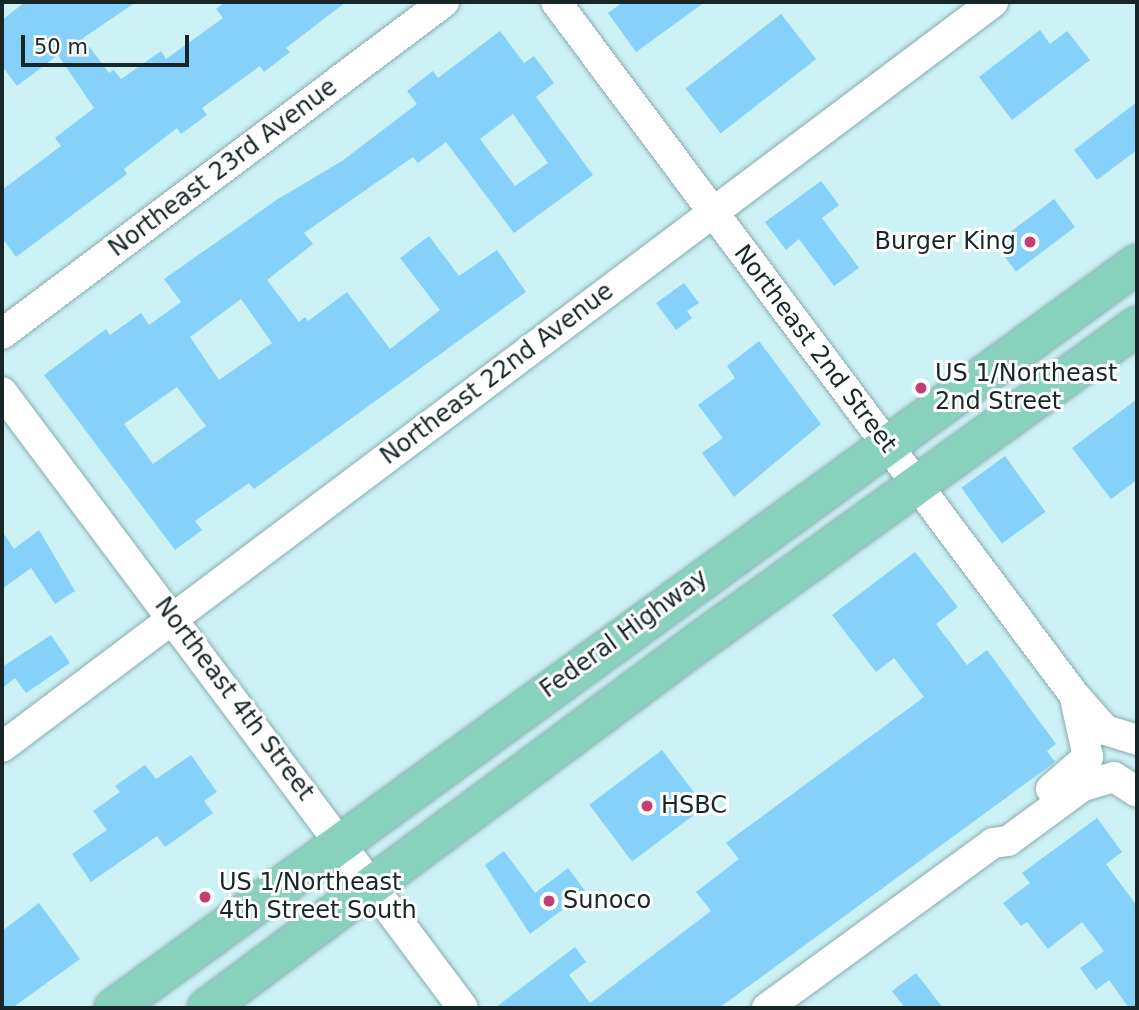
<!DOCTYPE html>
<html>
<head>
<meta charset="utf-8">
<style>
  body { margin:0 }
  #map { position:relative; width:1139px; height:1010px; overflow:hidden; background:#cdf2f5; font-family:"DejaVu Sans",sans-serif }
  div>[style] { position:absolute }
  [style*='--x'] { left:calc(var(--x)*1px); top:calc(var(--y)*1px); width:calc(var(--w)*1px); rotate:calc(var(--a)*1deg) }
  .building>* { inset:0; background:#85d1fa; transform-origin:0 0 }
  .roads { filter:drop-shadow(0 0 2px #88abae) drop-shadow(0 0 2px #88abae) }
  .minor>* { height:30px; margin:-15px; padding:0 15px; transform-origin:15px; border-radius:15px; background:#fff }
  .major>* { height:38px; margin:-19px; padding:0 19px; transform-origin:19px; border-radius:19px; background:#88d1bc }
  .dots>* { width:19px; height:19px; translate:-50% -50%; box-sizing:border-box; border:4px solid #fff; border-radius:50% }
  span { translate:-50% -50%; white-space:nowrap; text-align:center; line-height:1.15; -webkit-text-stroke:6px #fff; paint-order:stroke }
  .street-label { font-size:24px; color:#172627 }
  .poi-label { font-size:24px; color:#172627 }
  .right { translate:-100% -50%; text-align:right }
  .left { translate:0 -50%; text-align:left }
  .frame { position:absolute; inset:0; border:4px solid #172627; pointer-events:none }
  .scale { position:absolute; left:21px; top:35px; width:168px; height:32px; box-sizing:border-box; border:4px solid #172627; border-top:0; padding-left:9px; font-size:21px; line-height:24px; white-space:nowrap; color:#172627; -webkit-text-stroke:5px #fff; paint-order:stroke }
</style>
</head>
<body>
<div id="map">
  <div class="building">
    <i style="clip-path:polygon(25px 2px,136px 2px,83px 38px,109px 73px,114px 70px,121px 79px,161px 51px,166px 59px,223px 18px,216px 9px,225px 2px,346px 2px,286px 48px,290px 52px,264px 72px,260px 66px,202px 108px,207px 115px,181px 134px,177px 128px,124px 169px,127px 174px,16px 257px,2px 238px,2px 190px,61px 146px,55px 138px,94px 108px,58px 55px,17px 86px,2px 66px,2px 20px)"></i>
    <i style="clip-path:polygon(623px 2px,705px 2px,636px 52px,608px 13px)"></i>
    <i style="left:781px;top:14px;width:57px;height:121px;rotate:52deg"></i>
    <i style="clip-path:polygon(1040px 30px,1050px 44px,1067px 31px,1090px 60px,1012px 120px,979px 77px)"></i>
    <i style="clip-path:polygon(evenodd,500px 31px,524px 63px,534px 56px,554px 83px,536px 97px,593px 175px,514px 233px,446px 142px,418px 163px,413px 157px,304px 233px,313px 244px,267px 280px,299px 322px,305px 317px,308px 321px,347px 292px,390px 349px,440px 310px,400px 258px,429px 236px,459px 276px,497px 250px,526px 292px,254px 489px,249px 483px,195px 521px,202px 530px,175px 550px,44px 375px,106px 329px,110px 335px,141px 313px,149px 325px,181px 302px,164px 279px,278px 199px,342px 161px,417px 104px,407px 91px,433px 71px,438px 78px,500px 31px,513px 114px,548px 163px,515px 186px,480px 139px,513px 114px,500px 31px,241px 299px,272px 343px,219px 380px,190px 337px,241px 299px,500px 31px,177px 387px,206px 426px,153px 464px,124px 424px,177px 387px)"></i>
    <i style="clip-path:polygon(1137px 102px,1137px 150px,1097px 180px,1074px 150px)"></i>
    <i style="clip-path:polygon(821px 181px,839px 205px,822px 218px,859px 268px,834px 286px,799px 239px,786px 250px,765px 222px)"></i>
    <i style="left:1054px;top:199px;width:35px;height:74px;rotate:53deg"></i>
    <i style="clip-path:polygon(684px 283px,699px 303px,687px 311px,692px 318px,676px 330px,656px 303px)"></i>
    <i style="clip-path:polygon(759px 341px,821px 424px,734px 497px,702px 453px,723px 438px,698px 405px,735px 378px,727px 366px)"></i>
    <i style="clip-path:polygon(1137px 399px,1137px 480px,1111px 499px,1072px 448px)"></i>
    <i style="left:1005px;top:456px;width:69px;height:54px;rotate:54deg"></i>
    <i style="clip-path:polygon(39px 530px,75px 591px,55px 604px,31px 568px,2px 589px,2px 531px,14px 549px)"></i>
    <i style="clip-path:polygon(915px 552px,958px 607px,936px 624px,967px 665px,987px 650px,1056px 744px,1047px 751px,1055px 762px,719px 1008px,495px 1008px,575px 947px,586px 962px,569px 975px,590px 1003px,711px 911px,696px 892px,739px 859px,726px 843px,924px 697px,894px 658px,876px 672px,832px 615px)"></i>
    <i style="clip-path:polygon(51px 635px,70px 663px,26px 693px,15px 678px,2px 688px,2px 667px)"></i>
    <i style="left:662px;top:750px;width:71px;height:91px;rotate:53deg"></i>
    <i style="clip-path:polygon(191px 755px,217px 792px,204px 801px,213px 813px,165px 847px,157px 836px,91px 882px,72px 854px,107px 830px,93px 811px,120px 792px,115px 786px,145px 765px,156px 779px)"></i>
    <i style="clip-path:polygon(1097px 818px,1122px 852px,1106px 864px,1137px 906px,1137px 1008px,1129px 1008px,1109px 980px,1096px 990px,1080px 968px,1104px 951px,1082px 922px,1048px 949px,1027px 922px,1021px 926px,1003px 903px,1030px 883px,1022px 873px)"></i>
    <i style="clip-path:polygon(504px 851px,535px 893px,568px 868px,586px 892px,530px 934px,485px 865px)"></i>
    <i style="clip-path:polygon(39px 903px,80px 959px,12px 1008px,2px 1008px,2px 931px)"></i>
    <i style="clip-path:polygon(916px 973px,943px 1008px,905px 1008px,892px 991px)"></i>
  </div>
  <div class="roads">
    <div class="minor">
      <i style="--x:556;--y:2;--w:867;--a:53.21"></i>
      <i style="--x:1075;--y:696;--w:45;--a:48.6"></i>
      <i style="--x:1105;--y:730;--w:34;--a:17"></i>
      <i style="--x:2;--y:334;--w:553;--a:-36.91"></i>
      <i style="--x:2;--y:392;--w:769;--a:53.19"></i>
      <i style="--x:2;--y:747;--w:1240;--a:-36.93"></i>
      <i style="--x:1051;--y:789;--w:49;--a:-40.9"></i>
      <i style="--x:1088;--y:757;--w:55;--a:-102.5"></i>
      <i style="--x:767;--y:1008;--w:280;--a:-36.1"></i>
      <i style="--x:993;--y:843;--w:15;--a:-8"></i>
      <i style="--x:1008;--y:841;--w:93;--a:-36.3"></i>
      <i style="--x:1083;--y:786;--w:32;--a:-16"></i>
      <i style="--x:1114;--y:777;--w:27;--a:33"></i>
    </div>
    <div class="major">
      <i style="--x:114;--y:1008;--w:1265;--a:-36.03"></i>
      <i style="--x:207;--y:1008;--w:617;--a:-36.63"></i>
      <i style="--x:702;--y:640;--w:536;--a:-35.82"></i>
    </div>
  </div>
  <div class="dots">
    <i style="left:1030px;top:242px;background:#c63c75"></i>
    <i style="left:921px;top:388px;background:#c63c75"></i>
    <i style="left:647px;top:806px;background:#c63c75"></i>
    <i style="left:205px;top:897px;background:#c63c75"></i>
    <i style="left:549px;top:901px;background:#c63c75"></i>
  </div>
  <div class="street-label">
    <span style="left:223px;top:168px;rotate:-37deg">Northeast 23rd Avenue</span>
    <span style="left:815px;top:349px;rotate:53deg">Northeast 2nd Street</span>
    <span style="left:497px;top:374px;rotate:-37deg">Northeast 22nd Avenue</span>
    <span style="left:624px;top:634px;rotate:-36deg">Federal Highway</span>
    <span style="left:234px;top:699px;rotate:53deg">Northeast 4th Street</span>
  </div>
  <div class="poi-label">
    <span class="right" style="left:1016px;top:242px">Burger King</span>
    <span class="left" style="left:935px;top:388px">US 1/Northeast<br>2nd Street</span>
    <span class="left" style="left:661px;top:806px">HSBC</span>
    <span class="left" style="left:219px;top:897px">US 1/Northeast<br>4th Street South</span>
    <span class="left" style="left:563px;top:901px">Sunoco</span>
  </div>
  <div class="frame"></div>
  <div class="scale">50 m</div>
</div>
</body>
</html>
